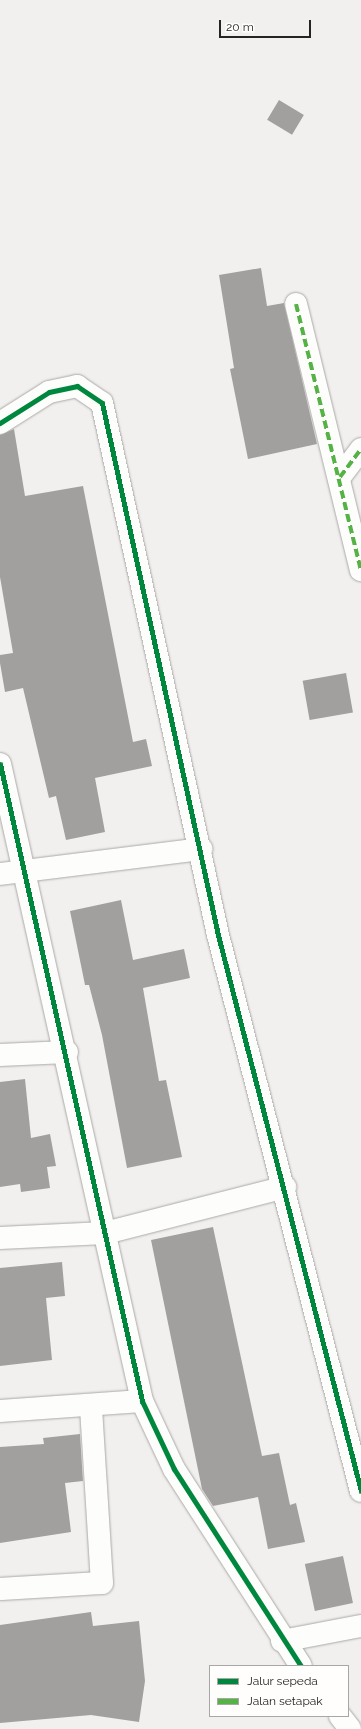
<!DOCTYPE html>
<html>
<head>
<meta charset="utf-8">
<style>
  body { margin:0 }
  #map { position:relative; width:361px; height:1729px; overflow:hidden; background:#f2f0ee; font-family:Raleway,sans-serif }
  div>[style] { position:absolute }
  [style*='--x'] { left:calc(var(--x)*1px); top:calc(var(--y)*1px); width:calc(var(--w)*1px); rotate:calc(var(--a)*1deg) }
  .building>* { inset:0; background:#a1a09e; transform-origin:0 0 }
  .roads { filter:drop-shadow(0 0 1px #aaa9a8) drop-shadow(0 0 1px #aaa9a8) }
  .minor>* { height:22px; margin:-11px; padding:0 11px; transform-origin:11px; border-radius:11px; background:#fdfdfc }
  .quiet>* { height:4px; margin-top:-2px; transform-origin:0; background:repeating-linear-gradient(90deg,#55b245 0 8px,transparent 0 12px) }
  .cycleway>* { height:5px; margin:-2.5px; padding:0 2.5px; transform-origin:2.5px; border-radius:2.5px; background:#00873e }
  span { translate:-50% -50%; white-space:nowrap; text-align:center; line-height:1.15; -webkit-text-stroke:4px #fffefd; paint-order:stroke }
  .legend { position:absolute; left:209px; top:1665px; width:140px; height:52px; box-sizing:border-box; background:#fffefd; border:1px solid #a7a7a5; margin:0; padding:5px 7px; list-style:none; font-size:12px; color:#242422 }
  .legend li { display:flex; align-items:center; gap:8px; height:20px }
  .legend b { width:20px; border:1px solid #a7a7a5 }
  .scale { position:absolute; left:219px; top:20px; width:92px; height:18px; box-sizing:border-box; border:2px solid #242422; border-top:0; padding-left:5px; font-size:12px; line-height:14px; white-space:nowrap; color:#242422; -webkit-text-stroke:3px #fffefd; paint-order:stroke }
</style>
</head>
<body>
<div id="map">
  <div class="building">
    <i style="left:279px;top:100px;width:29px;height:23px;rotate:31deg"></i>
    <i style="clip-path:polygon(261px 268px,267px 306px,284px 303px,317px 444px,248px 459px,230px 369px,234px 368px,219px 275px)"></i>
    <i style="clip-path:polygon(14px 429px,25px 496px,83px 486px,133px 742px,146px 739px,152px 766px,95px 778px,105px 832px,66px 840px,56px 796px,49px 798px,23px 688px,5px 692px,0 663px,0 655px,13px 653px,0 577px,0 435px)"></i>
    <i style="left:346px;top:673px;width:40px;height:44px;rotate:80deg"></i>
    <i style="clip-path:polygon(121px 900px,133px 960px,184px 949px,190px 978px,143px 988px,159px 1081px,166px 1080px,182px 1157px,127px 1168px,102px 1035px,89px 985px,85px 985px,70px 911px)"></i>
    <i style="clip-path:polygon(25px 1079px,31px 1138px,50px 1134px,56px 1166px,47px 1167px,50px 1188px,21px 1192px,20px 1184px,0 1187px,0 1082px)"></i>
    <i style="clip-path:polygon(213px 1227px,262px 1456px,279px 1453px,290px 1505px,296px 1503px,305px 1542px,268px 1549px,258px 1497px,213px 1506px,202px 1489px,151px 1240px)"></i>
    <i style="clip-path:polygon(62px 1262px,65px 1296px,46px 1298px,52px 1360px,0 1366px,0 1268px)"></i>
    <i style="clip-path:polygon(80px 1434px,83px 1481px,65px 1483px,71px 1532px,0 1543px,0 1447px,44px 1444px,43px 1438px)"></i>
    <i style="left:343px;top:1556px;width:48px;height:39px;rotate:78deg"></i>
    <i style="clip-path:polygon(91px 1612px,93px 1626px,139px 1621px,145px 1681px,139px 1722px,91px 1715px,0 1723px,0 1625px)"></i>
  </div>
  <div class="roads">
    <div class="minor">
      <i style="--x:296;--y:304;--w:274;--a:76.3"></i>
      <i style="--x:0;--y:423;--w:58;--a:-32.3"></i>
      <i style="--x:49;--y:392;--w:29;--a:-12"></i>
      <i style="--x:77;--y:386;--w:30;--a:34"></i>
      <i style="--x:102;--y:403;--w:544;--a:77.7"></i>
      <i style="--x:218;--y:935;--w:574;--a:75.58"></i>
      <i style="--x:340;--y:477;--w:35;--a:-53"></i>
      <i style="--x:0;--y:764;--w:653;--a:77.43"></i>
      <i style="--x:142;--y:1401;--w:75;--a:64.8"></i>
      <i style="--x:174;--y:1469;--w:234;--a:57.2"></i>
      <i style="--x:0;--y:874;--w:203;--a:-7.1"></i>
      <i style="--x:0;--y:1055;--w:67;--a:-2.6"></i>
      <i style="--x:0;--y:1238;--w:105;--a:-2.7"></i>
      <i style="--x:105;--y:1233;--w:186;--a:-14.3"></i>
      <i style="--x:0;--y:1411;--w:142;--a:-4"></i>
      <i style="--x:0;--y:1589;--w:102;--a:-3.4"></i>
      <i style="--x:102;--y:1583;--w:177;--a:-93.6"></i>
      <i style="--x:282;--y:1641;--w:80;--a:-10.8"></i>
      <i style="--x:340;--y:1716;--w:16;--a:52"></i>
    </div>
  </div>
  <div class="quiet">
    <i style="--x:296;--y:304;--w:274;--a:76.3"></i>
    <i style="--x:340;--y:477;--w:35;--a:-53"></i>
  </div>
  <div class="cycleway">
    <i style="--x:0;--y:423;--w:58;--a:-32.3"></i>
    <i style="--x:49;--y:392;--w:29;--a:-12"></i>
    <i style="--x:77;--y:386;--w:30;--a:34"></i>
    <i style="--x:102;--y:403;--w:544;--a:77.7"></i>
    <i style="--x:218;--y:935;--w:574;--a:75.58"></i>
    <i style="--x:0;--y:764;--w:653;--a:77.43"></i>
    <i style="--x:142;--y:1401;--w:75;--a:64.8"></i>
    <i style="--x:174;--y:1469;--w:234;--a:57.2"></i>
  </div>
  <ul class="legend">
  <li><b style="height:5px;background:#00873e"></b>Jalur sepeda</li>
  <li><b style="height:5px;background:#55b245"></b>Jalan setapak</li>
  </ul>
  <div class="scale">20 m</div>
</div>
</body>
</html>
